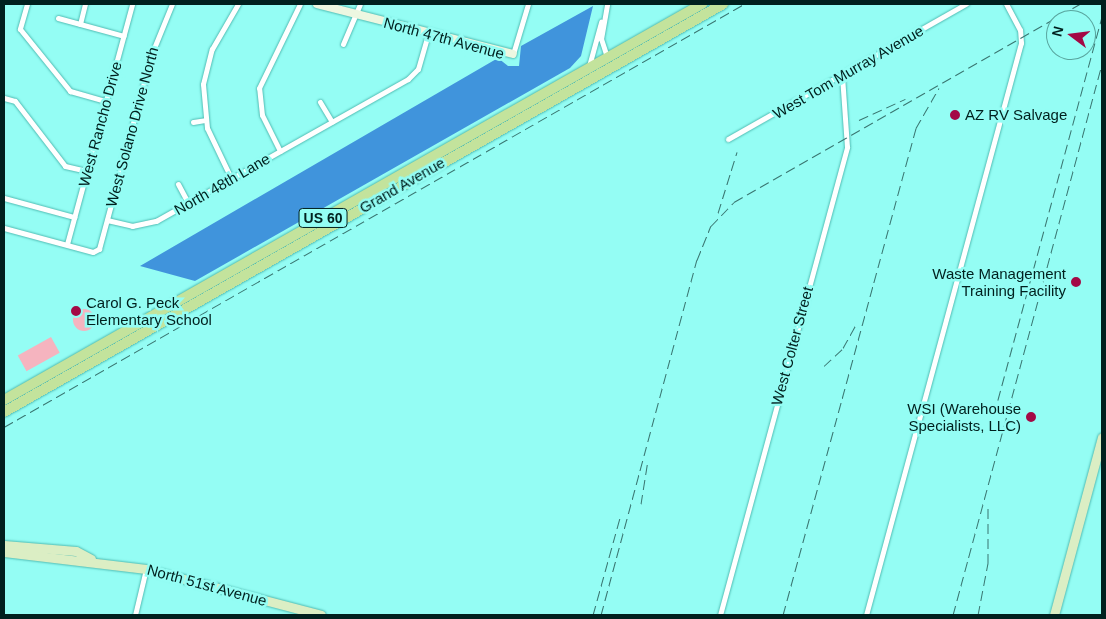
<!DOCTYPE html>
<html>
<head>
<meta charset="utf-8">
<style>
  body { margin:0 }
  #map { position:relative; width:1106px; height:619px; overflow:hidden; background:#94fdf4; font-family:Helvetica,sans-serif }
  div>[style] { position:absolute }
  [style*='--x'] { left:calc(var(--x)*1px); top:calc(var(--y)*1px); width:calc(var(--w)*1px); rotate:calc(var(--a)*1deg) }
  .green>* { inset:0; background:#f5b4bf; transform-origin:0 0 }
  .round { border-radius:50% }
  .water>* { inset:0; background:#4094dc }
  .roads { filter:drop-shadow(0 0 1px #50bcb3) drop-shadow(0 0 1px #50bcb3) }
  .street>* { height:5px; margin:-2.5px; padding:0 2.5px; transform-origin:2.5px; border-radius:2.5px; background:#fff }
  .secondary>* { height:8px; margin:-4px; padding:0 4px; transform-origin:4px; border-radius:4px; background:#edf7e1 }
  .primary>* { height:9px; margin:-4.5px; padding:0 4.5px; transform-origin:4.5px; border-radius:4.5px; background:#dbeec4 }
  .highway>* { height:10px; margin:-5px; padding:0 5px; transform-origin:5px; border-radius:5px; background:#c3e39c }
  .rail>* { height:1px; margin-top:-0.5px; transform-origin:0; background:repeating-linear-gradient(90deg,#38746f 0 10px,transparent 0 15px) }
  .dots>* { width:14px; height:14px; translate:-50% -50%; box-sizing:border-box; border:2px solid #94fdf4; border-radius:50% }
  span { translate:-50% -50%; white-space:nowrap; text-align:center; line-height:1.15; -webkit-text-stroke:5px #94fdf4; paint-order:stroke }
  .shield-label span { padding:1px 4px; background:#94fdf4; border:1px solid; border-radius:4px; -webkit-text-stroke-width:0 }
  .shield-label { font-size:14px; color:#00201e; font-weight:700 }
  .street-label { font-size:15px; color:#00201e }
  .poi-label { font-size:15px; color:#00201e }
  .left { translate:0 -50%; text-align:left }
  .right { translate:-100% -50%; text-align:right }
  .frame { position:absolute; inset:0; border:5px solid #00201e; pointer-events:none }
  .north { position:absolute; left:1046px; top:10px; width:50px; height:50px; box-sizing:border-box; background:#94fdf4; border:1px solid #59a59e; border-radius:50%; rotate:285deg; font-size:14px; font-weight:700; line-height:20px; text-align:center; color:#00201e }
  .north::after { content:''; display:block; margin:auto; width:18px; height:22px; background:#a30945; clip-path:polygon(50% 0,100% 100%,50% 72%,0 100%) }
</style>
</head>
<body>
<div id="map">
  <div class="green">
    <i class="round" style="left:73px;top:309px;width:22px;height:22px"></i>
    <i style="left:51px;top:337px;width:18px;height:38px;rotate:61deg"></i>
  </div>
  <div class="water">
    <i style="clip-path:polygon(593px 6px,581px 56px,570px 68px,195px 281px,140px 266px,498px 58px,508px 66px,519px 66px,521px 46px)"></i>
  </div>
  <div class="roads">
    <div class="street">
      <i style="--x:27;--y:4;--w:26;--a:106"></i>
      <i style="--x:20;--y:29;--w:80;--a:51.1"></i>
      <i style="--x:70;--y:91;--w:37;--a:16"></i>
      <i style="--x:58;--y:18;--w:68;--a:15.3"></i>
      <i style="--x:80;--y:24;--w:21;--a:-76"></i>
      <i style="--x:343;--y:44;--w:43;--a:-67"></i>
      <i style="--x:513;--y:54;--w:52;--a:-73.3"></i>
      <i style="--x:607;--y:57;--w:19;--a:-108"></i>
      <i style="--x:601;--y:39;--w:36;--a:-80"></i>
      <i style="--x:589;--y:66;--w:46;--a:-74.7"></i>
      <i style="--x:4;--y:98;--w:11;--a:15"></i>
      <i style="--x:15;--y:101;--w:82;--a:52.4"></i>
      <i style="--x:65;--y:166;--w:23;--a:13"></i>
      <i style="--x:320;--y:102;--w:23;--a:59"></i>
      <i style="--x:193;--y:122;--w:12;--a:-9"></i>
      <i style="--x:728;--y:139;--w:274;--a:-29.6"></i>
      <i style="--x:280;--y:151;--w:40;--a:-116.6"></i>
      <i style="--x:262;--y:115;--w:27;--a:-96"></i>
      <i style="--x:259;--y:88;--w:93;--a:-64"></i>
      <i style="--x:231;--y:178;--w:55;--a:-115.6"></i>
      <i style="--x:207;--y:128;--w:44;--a:-95.2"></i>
      <i style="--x:203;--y:84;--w:36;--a:-76"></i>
      <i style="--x:212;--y:49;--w:52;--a:-60"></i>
      <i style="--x:178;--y:184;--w:21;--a:62"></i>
      <i style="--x:4;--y:198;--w:73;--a:15.2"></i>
      <i style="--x:107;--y:220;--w:26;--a:13"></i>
      <i style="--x:132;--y:226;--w:25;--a:-12"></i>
      <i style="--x:156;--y:221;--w:289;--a:-29.4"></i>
      <i style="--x:408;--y:79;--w:14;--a:-45"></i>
      <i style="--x:418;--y:69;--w:36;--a:-74"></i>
      <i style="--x:4;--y:228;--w:92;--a:15.1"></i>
      <i style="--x:93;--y:252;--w:7;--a:-27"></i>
      <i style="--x:99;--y:249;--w:203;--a:-74.9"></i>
      <i style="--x:152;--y:53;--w:53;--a:-67.8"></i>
      <i style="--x:67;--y:244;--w:249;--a:-74.8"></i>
      <i style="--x:135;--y:615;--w:47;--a:-76.6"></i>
      <i style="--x:720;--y:615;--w:485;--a:-74.8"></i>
      <i style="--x:847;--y:147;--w:72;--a:-94"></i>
      <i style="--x:866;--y:615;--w:593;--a:-74.84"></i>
      <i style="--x:1021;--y:43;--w:13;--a:-94"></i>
      <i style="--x:1020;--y:30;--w:30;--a:-118"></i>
    </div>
    <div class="secondary">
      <i style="--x:317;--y:4;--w:202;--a:14.3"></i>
    </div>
    <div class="primary">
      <i style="--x:4;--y:545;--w:72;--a:4.8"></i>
      <i style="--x:76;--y:551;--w:17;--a:28"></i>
      <i style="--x:4;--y:552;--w:143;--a:6.8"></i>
      <i style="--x:146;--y:569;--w:181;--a:14.7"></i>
      <i style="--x:1054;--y:615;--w:184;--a:-74.9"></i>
    </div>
    <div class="highway">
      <i style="--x:4;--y:400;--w:803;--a:-29.57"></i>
      <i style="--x:4;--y:412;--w:827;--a:-29.57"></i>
    </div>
  </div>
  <div class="rail">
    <i style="--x:859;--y:120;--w:51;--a:-24.5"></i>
    <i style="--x:718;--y:213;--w:64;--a:-72.7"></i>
    <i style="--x:824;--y:366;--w:26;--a:-43"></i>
    <i style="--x:843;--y:348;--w:29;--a:-61"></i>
    <i style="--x:4;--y:427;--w:852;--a:-29.75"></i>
    <i style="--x:990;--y:429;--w:428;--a:-74.8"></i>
    <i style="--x:641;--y:504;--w:45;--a:-81"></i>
    <i style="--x:593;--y:615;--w:105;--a:-74.5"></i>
    <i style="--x:601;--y:615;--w:368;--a:-74.9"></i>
    <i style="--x:697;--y:260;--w:37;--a:-68"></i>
    <i style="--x:711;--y:226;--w:33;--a:-46"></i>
    <i style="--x:734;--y:202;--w:399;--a:-29.8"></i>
    <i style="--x:783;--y:615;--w:505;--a:-74.72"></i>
    <i style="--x:916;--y:128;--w:46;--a:-60.1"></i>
    <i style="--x:953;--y:615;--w:571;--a:-74.87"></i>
    <i style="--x:978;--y:615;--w:53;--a:-79.1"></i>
    <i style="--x:988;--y:563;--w:57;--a:-90"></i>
  </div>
  <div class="dots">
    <i style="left:955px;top:115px;background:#a30945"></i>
    <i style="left:1076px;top:282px;background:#a30945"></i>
    <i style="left:76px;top:311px;background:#a30945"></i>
    <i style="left:1031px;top:417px;background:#a30945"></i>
  </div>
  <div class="shield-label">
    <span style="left:323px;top:218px">US 60</span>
  </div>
  <div class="street-label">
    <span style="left:444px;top:38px;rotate:15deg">North 47th Avenue</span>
    <span style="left:848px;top:72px;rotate:-30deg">West Tom Murray Avenue</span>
    <span style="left:100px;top:124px;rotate:-75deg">West Rancho Drive</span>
    <span style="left:132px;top:127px;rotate:-75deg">West Solano Drive North</span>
    <span style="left:222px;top:184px;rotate:-30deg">North 48th Lane</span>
    <span style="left:402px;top:185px;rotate:-30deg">Grand Avenue</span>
    <span style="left:792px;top:346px;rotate:-75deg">West Colter Street</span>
    <span style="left:207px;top:585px;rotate:15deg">North 51st Avenue</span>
  </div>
  <div class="poi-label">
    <span class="left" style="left:965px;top:115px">AZ RV Salvage</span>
    <span class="right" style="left:1066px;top:282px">Waste Management<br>Training Facility</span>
    <span class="left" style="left:86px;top:311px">Carol G. Peck<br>Elementary School</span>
    <span class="right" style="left:1021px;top:417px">WSI (Warehouse<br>Specialists, LLC)</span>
  </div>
  <div class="frame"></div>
  <div class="north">N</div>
</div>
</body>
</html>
